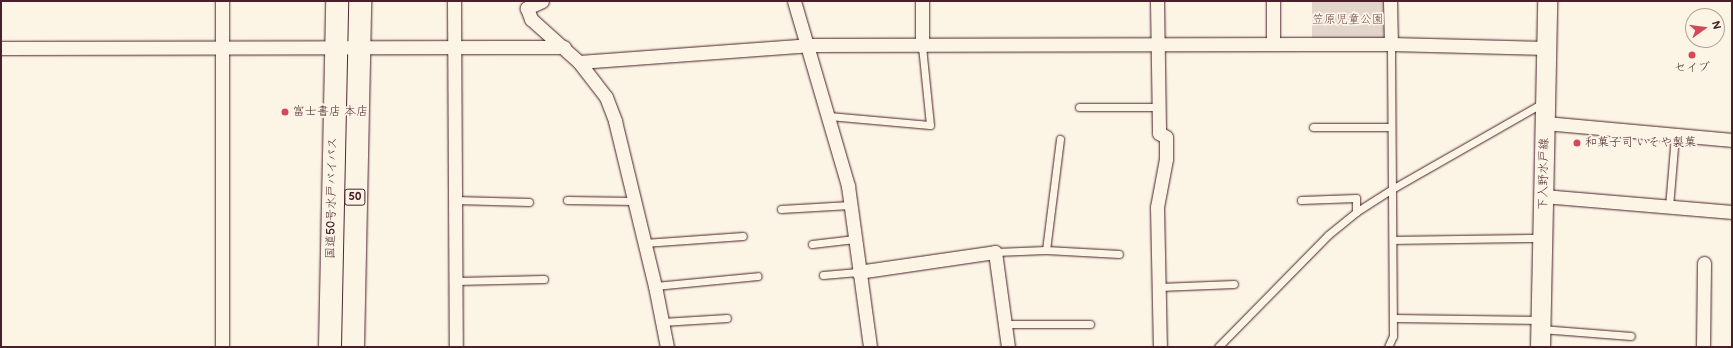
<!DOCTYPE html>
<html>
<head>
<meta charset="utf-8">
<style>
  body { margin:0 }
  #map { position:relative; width:1733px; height:348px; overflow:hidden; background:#fcf5e5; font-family:"Balsamiq Sans","Klee One",sans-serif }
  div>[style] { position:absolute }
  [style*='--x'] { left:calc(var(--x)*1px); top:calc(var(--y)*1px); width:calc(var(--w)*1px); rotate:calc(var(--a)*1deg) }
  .green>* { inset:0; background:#e2d5ca; transform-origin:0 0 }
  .roads { filter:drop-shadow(0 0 1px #4a1f2b) drop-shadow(0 0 1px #4a1f2b) }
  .service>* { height:7px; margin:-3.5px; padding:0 3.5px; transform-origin:3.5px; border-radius:3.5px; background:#fcf5e5 }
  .minor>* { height:13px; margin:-6.5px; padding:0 6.5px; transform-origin:6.5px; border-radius:6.5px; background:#fcf5e5 }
  .secondary>* { height:19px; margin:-9.5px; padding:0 9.5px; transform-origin:9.5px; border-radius:9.5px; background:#fcf5e5 }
  .trunk>* { height:22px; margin:-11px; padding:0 11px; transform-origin:11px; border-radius:11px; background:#fcf5e5 }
  .dots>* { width:11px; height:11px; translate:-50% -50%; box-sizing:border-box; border:2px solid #fcf5e5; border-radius:50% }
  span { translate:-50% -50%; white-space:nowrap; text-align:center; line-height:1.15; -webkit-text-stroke:3.5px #fcf5e5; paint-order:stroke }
  .shield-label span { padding:1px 3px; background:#fcf5e5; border:1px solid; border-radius:3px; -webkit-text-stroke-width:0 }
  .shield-label { font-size:11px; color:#4a1f2b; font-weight:700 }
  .park-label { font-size:12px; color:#704c53 }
  .poi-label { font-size:12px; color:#4a1f2b }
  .left { translate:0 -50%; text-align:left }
  .street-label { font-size:12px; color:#4a1f2b }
  .frame { position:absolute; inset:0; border:2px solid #4a1f2b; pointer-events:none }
  .north { position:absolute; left:1685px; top:8px; width:40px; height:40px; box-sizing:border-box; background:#fcf5e5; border:1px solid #b59f9b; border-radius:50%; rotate:76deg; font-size:11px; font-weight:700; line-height:16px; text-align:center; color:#4a1f2b }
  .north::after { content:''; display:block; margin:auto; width:14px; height:18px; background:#d1495b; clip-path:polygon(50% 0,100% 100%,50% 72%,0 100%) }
</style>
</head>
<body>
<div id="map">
  <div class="green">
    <i style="left:1312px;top:1px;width:73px;height:38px"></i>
  </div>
  <div class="roads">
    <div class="service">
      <i style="--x:1079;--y:107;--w:78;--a:0"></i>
      <i style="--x:829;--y:116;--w:101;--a:5.1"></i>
      <i style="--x:930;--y:125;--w:79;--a:-95.8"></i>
      <i style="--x:1313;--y:127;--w:78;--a:0"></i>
      <i style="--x:455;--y:200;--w:74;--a:1.5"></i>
      <i style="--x:567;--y:200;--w:67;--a:0.9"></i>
      <i style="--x:1301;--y:200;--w:55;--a:-2.1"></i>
      <i style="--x:1356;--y:198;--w:14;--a:90"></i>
      <i style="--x:1669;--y:207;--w:72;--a:-85.2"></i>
      <i style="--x:781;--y:209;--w:69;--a:-3.3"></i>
      <i style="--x:1393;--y:240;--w:149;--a:-0.8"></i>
      <i style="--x:644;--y:243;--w:99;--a:-4"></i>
      <i style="--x:812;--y:244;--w:43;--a:-6.6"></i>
      <i style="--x:1046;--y:250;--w:112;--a:-82.8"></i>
      <i style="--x:995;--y:252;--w:51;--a:-2.2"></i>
      <i style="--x:1046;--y:250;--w:73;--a:3.1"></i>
      <i style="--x:823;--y:275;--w:35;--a:-5"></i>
      <i style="--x:456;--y:281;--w:88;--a:-1.3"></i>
      <i style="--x:655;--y:286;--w:103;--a:-5.5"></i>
      <i style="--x:1159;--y:287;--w:75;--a:-2.3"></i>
      <i style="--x:1393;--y:318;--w:148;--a:0.8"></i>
      <i style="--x:662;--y:322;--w:65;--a:-3.5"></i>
      <i style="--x:1005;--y:324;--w:85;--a:0"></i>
      <i style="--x:1541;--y:329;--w:90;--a:4.4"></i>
      <i style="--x:1218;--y:347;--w:157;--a:-45.5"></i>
      <i style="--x:1328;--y:235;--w:36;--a:-39"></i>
      <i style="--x:1356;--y:212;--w:43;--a:-32.6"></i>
      <i style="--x:1392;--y:189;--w:174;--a:-29.7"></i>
      <i style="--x:1388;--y:347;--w:12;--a:-66"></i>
      <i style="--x:1393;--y:336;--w:292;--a:-90.4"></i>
    </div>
    <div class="minor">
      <i style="--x:222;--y:1;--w:346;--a:90"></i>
      <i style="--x:454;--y:1;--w:346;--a:89.7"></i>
      <i style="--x:542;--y:1;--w:17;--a:155"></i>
      <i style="--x:527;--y:8;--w:12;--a:70"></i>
      <i style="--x:531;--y:19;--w:64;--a:41.9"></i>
      <i style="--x:579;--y:62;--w:44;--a:52.4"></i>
      <i style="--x:606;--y:97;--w:26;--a:69"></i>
      <i style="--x:615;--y:121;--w:170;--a:76.4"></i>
      <i style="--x:655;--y:286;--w:62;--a:78.9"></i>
      <i style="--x:794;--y:1;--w:193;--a:73.7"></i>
      <i style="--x:848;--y:186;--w:162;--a:82.2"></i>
      <i style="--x:1157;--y:1;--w:132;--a:89.1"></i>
      <i style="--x:1159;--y:133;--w:8;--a:30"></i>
      <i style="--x:1166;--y:137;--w:22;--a:90"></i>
      <i style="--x:1166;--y:159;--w:49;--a:100.6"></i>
      <i style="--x:1157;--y:207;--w:140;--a:88.8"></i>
      <i style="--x:1390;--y:1;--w:43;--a:88.7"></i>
      <i style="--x:1273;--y:44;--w:43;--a:-90"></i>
      <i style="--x:922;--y:46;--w:45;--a:-90"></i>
      <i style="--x:1;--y:48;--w:563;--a:-0.1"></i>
      <i style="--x:579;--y:62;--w:230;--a:-4.2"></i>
      <i style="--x:808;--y:45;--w:583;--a:-0.1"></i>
      <i style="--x:1391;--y:44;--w:155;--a:1.5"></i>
      <i style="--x:1545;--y:123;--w:188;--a:5.2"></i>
      <i style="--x:1543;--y:196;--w:190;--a:4.8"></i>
      <i style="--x:858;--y:272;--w:138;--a:-8.3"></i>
      <i style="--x:995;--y:252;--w:96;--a:82.2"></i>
      <i style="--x:1703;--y:347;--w:84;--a:-89.3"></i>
    </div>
    <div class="secondary">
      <i style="--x:1540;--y:347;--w:346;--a:-88.8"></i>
    </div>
    <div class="trunk">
      <i style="--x:330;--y:347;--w:346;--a:-88.8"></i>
      <i style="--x:353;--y:347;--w:346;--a:-88.8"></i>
    </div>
  </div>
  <div class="dots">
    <i style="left:1692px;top:55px;background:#d1495b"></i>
    <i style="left:285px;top:112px;background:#d1495b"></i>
    <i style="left:1577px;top:143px;background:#d1495b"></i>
  </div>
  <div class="shield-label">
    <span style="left:355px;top:197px">50</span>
  </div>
  <div class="park-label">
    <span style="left:1348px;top:20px">笠原児童公園</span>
  </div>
  <div class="poi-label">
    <span style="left:1692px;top:68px">セイブ</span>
    <span class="left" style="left:293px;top:112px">富士書店 本店</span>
    <span class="left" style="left:1585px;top:143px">和菓子司 いそや製菓</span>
  </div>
  <div class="street-label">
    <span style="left:1544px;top:174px;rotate:-89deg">下入野水戸線</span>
    <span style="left:332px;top:198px;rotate:-89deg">国道50号水戸バイパス</span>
  </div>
  <div class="frame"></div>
  <div class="north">N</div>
</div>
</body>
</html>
